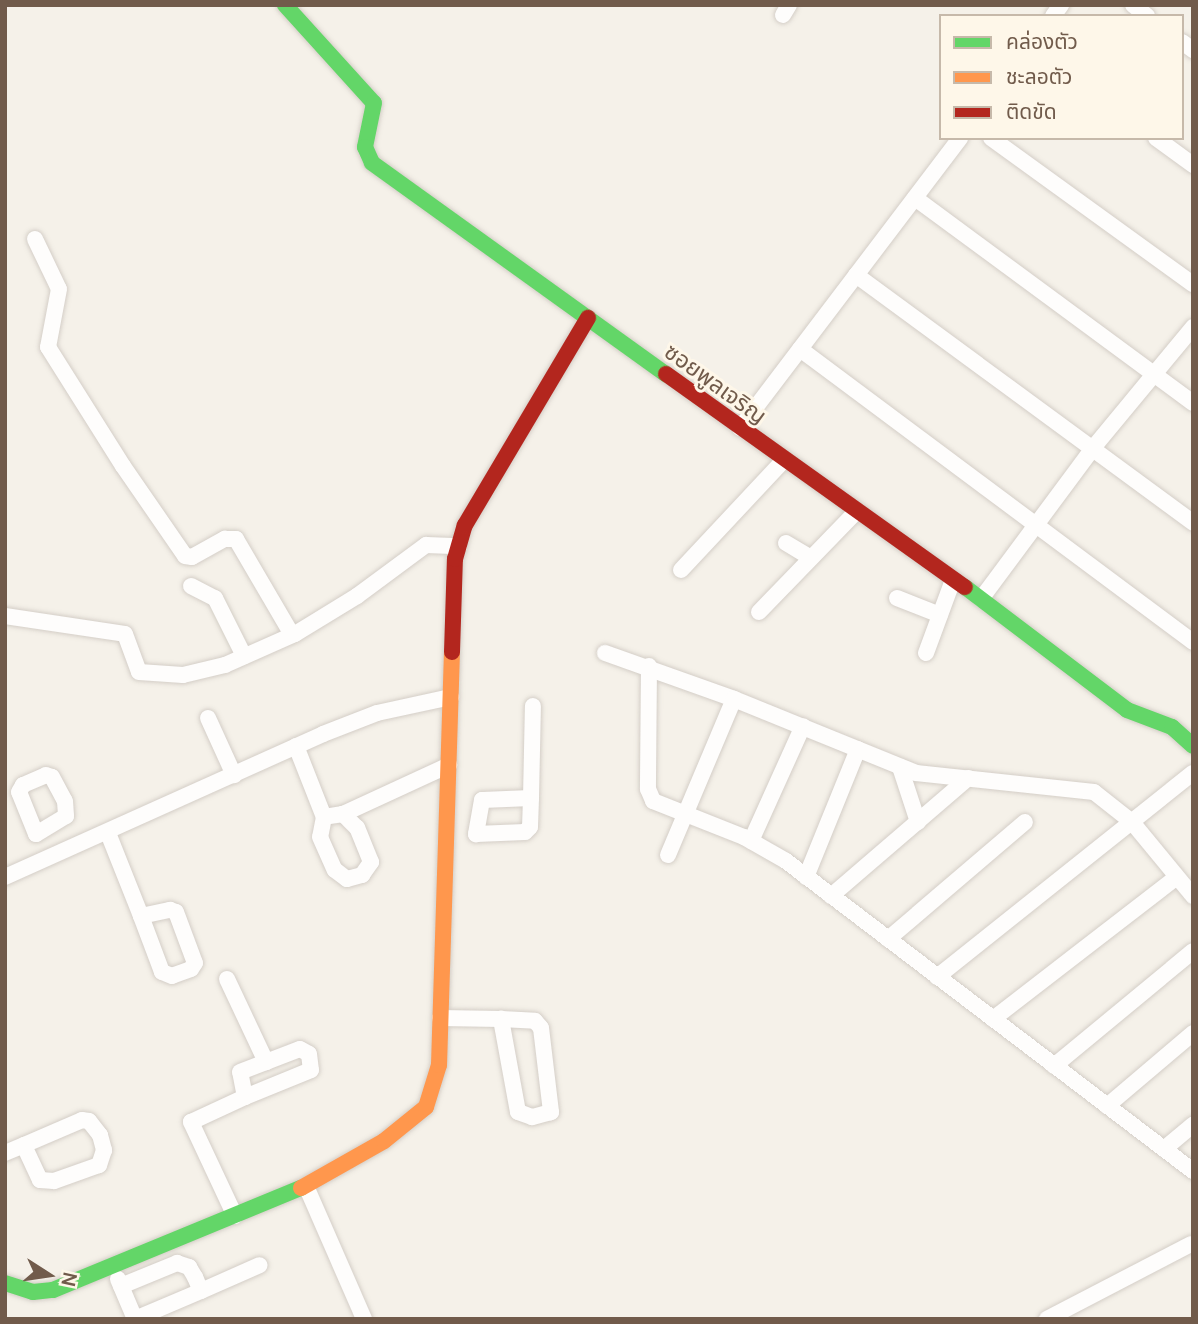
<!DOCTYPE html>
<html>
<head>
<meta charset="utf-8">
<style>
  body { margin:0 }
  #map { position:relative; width:1198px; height:1324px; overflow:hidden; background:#f5f1e9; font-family:Manrope,"Noto Sans Thai",sans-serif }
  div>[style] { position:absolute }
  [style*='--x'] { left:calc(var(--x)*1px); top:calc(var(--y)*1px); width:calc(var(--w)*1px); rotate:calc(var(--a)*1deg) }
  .roads { filter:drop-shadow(0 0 2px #d4cec7) drop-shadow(0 0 2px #d4cec7) }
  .street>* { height:16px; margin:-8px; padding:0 8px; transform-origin:8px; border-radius:8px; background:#fefdfc }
  .fast>* { height:16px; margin:-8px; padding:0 8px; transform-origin:8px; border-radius:8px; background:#63d668 }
  .slow>* { height:16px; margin:-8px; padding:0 8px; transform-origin:8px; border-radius:8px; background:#ff974d }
  .jam>* { height:16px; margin:-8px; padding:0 8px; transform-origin:8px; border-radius:8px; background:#b3261e }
  span { translate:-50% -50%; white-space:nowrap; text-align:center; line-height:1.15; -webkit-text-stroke:6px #fef7e9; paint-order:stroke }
  .street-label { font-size:23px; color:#715b4b }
  .frame { position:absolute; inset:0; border:7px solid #715b4b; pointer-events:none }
  .legend { position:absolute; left:939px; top:14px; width:245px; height:126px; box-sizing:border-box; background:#fef7e9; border:2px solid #c6b9aa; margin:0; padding:9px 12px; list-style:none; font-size:21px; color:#715b4b }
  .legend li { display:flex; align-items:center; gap:14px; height:35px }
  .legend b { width:35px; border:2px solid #c6b9aa }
  .north { position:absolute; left:14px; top:1240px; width:70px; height:70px; -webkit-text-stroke:5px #fef7e9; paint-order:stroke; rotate:102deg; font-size:19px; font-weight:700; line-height:28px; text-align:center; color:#715b4b }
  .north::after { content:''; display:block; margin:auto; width:24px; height:32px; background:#715b4b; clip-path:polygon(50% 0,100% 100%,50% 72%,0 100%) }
</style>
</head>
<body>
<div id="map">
  <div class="roads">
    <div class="street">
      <i style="--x:1133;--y:5;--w:18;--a:38"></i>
      <i style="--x:783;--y:15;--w:12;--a:-59"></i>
      <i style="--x:1053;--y:16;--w:14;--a:-54"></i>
      <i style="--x:1182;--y:42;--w:14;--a:36"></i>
      <i style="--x:991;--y:138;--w:249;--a:35.9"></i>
      <i style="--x:1156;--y:138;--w:46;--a:36.1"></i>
      <i style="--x:915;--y:198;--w:345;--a:36.4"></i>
      <i style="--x:35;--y:239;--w:55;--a:64.4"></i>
      <i style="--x:59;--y:289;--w:59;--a:100.7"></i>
      <i style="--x:48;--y:347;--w:141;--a:57.8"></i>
      <i style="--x:123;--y:466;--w:109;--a:55.4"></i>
      <i style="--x:185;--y:556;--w:7;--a:8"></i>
      <i style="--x:192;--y:557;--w:38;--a:-29"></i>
      <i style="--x:225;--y:539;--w:11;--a:0"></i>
      <i style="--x:236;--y:539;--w:111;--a:59.7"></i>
      <i style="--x:856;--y:275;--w:418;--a:36.3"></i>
      <i style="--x:800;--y:349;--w:490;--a:36.7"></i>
      <i style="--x:740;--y:428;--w:364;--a:-52.8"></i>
      <i style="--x:786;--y:543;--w:29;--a:31"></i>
      <i style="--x:681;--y:570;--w:151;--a:-46.9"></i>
      <i style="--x:191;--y:586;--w:27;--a:27"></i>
      <i style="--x:215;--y:598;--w:65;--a:63.4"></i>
      <i style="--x:897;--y:598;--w:46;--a:21.6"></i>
      <i style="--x:981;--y:599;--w:188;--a:-53.4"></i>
      <i style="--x:1093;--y:448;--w:157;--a:-50.4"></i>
      <i style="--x:759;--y:612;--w:138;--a:-45.9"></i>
      <i style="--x:5;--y:616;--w:121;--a:8.5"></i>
      <i style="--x:125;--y:634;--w:40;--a:69.8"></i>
      <i style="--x:139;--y:672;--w:44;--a:3.9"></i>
      <i style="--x:183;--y:675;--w:43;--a:-13.4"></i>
      <i style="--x:225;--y:665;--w:77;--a:-23.9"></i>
      <i style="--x:295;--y:634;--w:73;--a:-31.5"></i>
      <i style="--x:357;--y:596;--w:86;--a:-36.5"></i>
      <i style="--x:426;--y:545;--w:33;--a:2"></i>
      <i style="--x:605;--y:653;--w:137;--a:19.6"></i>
      <i style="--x:734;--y:699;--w:196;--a:22.1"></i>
      <i style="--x:916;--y:773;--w:179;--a:6.1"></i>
      <i style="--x:1094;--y:792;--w:48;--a:38.3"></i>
      <i style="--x:1132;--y:822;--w:96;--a:50.5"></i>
      <i style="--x:926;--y:653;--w:78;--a:-69.7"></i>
      <i style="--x:649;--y:666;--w:123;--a:90.5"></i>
      <i style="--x:648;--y:789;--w:13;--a:67"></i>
      <i style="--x:653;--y:801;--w:98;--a:21.6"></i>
      <i style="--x:744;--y:837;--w:48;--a:29.7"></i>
      <i style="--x:786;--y:861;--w:512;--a:37.3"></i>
      <i style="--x:208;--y:718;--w:63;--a:65.5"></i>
      <i style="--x:296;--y:746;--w:76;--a:68.5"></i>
      <i style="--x:324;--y:817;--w:20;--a:101"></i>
      <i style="--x:320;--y:837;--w:36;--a:66"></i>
      <i style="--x:335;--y:870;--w:15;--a:37"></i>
      <i style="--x:347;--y:879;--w:16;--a:-15"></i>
      <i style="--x:362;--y:875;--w:16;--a:-55"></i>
      <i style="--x:371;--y:862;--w:37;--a:-112"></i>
      <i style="--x:357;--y:828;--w:20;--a:-135"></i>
      <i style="--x:343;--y:814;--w:19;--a:171"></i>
      <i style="--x:900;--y:767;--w:58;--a:71.9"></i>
      <i style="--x:46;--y:775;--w:6;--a:18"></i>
      <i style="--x:52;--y:777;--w:27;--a:62"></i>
      <i style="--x:65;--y:801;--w:15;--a:86"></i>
      <i style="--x:66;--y:816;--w:35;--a:149"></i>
      <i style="--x:36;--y:834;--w:45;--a:-112"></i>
      <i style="--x:19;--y:792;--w:8;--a:-60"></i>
      <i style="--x:23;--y:785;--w:25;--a:-23"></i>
      <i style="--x:531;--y:798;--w:49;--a:177.7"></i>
      <i style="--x:482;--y:800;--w:35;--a:100"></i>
      <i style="--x:476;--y:834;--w:49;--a:-2.3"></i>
      <i style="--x:525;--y:832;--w:7;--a:-45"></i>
      <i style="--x:530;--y:827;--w:29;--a:-88"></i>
      <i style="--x:531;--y:798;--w:92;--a:-88.8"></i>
      <i style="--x:343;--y:814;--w:117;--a:-24.8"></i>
      <i style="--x:108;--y:833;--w:89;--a:68.3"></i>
      <i style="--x:751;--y:841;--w:126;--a:-65.7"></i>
      <i style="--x:668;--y:855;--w:169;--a:-67.1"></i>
      <i style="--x:5;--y:877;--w:349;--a:-24.2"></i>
      <i style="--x:323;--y:734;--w:58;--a:-21.3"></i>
      <i style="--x:377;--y:713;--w:76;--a:-12.2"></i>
      <i style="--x:806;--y:877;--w:138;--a:-67.9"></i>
      <i style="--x:831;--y:896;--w:181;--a:-40.7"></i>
      <i style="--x:170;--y:910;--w:6;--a:18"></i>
      <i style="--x:176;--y:912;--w:54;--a:69.6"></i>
      <i style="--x:195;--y:963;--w:7;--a:124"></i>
      <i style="--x:191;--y:969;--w:20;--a:160"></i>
      <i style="--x:172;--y:976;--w:11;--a:-158"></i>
      <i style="--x:162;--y:972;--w:60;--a:-110.6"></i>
      <i style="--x:141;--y:916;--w:30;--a:-12"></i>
      <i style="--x:888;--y:939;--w:180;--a:-40.5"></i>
      <i style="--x:937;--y:977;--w:327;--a:-38.6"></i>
      <i style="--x:227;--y:979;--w:92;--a:64.8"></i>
      <i style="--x:440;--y:1018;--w:61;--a:0.9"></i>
      <i style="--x:501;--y:1019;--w:34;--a:3"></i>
      <i style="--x:535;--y:1021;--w:9;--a:49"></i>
      <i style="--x:541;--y:1028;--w:85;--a:83.2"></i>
      <i style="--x:551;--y:1112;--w:20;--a:165"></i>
      <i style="--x:532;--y:1117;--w:15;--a:-160"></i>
      <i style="--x:518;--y:1112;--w:95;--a:-100.4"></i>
      <i style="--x:993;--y:1019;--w:232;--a:-37.7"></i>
      <i style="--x:300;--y:1049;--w:10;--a:29"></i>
      <i style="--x:309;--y:1054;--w:16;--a:83"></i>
      <i style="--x:311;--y:1070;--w:71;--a:157.8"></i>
      <i style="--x:245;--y:1097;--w:25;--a:-101"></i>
      <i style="--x:240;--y:1072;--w:64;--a:-21"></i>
      <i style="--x:1054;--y:1066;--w:180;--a:-39.6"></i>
      <i style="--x:1107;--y:1106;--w:113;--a:-40.3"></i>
      <i style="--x:82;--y:1120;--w:7;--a:8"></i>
      <i style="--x:89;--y:1121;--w:18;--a:52"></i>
      <i style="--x:100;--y:1135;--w:16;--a:75"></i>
      <i style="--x:104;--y:1150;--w:16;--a:108"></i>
      <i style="--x:99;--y:1165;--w:48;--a:160.4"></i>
      <i style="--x:54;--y:1181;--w:14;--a:-176"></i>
      <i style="--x:40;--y:1180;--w:38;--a:-115"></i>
      <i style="--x:24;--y:1145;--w:63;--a:-23.3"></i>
      <i style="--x:1164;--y:1149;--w:38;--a:-40"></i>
      <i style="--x:5;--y:1153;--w:21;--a:-23"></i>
      <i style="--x:306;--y:1186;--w:145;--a:66.4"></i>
      <i style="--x:235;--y:1216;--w:104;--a:-115.1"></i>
      <i style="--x:191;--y:1122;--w:60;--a:-24.8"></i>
      <i style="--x:118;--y:1279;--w:43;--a:67"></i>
      <i style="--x:121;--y:1286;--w:61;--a:-22.3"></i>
      <i style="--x:177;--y:1263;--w:13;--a:18"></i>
      <i style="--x:189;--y:1267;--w:12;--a:59"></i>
      <i style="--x:195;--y:1277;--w:15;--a:67"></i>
      <i style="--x:201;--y:1291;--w:72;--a:157"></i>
      <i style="--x:201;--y:1291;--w:64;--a:-23.8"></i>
      <i style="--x:1047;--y:1319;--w:162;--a:-27.5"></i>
    </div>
    <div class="fast">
      <i style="--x:285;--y:5;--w:132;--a:47.8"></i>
      <i style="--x:374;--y:103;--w:45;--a:101.6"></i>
      <i style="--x:365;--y:147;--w:17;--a:66"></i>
      <i style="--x:372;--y:163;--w:362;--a:35.7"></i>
      <i style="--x:965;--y:587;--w:203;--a:37.2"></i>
      <i style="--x:1127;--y:710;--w:48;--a:20.7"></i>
      <i style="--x:1172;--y:727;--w:28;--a:42"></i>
      <i style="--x:5;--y:1283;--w:29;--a:18"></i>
      <i style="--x:33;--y:1292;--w:20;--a:-6"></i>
      <i style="--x:53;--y:1290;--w:268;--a:-22.4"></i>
    </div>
    <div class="slow">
      <i style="--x:301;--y:1188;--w:95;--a:-29.5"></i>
      <i style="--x:384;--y:1141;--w:54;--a:-39"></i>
      <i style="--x:426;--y:1107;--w:44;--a:-72.8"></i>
      <i style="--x:439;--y:1065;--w:413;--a:-88.2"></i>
    </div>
    <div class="jam">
      <i style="--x:666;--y:374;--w:367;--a:35.5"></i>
      <i style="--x:452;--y:652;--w:93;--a:-88.2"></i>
      <i style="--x:455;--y:559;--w:35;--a:-74"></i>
      <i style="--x:465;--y:525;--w:241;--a:-59.3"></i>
    </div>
  </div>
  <div class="street-label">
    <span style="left:716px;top:383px;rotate:36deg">ซอยพูลเจริญ</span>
  </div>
  <div class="frame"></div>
  <ul class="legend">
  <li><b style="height:9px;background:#63d668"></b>คล่องตัว</li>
  <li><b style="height:9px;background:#ff974d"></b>ชะลอตัว</li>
  <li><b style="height:9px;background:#b3261e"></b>ติดขัด</li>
  </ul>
  <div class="north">N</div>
</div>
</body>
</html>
